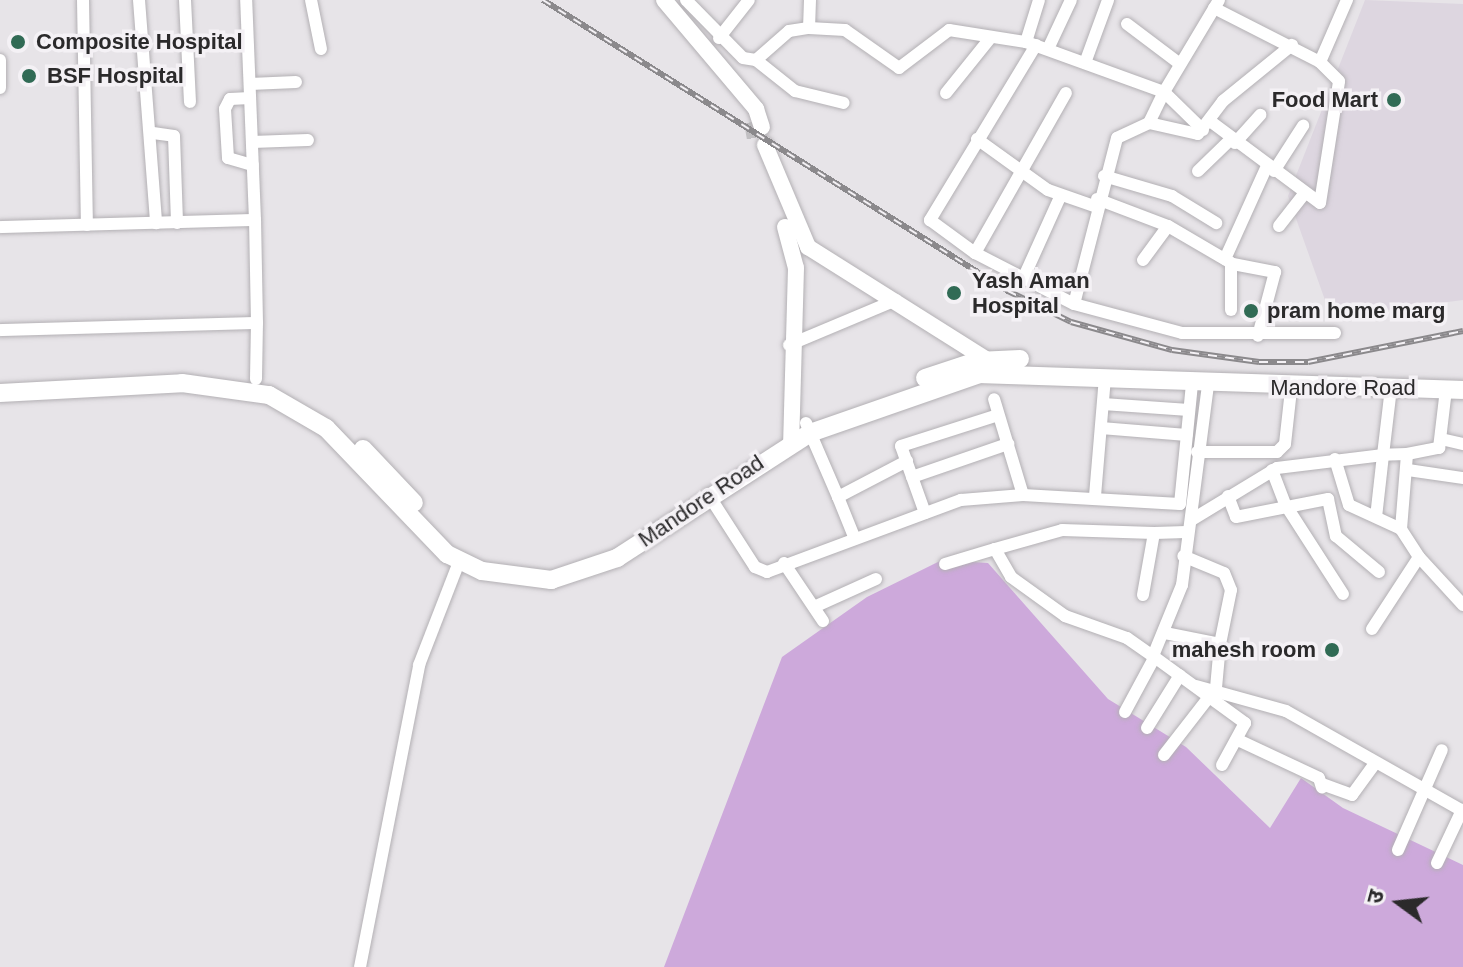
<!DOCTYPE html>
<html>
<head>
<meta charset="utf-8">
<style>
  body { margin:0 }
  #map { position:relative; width:1463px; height:967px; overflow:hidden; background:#e7e4e8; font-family:Arial,"Noto Sans Devanagari",sans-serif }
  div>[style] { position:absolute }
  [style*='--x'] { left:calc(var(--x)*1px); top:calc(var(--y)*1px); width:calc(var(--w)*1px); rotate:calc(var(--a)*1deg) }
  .built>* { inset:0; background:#ddd6e0 }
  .green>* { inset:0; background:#cda9db }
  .major-tunnel>* { height:16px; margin-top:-8px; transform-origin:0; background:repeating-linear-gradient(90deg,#c1bfc2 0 16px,transparent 0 24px) }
  .roads { filter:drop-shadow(0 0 2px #b3b0b4) drop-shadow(0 0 2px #b3b0b4) }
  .minor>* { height:12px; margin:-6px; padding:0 6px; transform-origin:6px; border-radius:6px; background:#fff }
  .major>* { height:16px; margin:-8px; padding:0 8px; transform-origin:8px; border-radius:8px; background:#fff }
  .highway>* { height:18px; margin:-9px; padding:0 9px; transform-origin:9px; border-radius:9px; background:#fff }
  .rail>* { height:6px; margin-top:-3px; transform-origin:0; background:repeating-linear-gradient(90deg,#f4f1f5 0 9px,#8b898c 0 18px); box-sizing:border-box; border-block:2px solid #8b898c }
  .dots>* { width:22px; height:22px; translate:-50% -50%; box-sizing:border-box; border:4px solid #f4f1f5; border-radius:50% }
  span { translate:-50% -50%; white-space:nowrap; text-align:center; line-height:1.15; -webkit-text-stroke:7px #f4f1f5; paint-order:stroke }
  .poi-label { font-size:22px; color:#2b2a2b; font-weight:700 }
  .left { translate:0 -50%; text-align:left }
  .right { translate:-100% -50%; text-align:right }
  .street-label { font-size:22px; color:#2b2a2b }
  .north { position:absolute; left:1359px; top:863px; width:80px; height:80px; -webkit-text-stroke:6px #f4f1f5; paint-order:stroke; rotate:285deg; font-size:22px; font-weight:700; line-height:32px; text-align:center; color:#2b2a2b }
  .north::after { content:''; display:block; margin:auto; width:28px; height:36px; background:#2b2a2b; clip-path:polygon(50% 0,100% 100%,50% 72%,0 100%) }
</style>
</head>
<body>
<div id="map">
  <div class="built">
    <i style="clip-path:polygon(1365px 0,1463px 4px,1463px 300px,1331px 317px,1288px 196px)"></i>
  </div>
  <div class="green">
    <i style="clip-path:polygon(942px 560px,988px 563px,1108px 699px,1186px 747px,1270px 828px,1301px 778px,1343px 808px,1463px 865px,1463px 967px,664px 967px,782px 657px,867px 597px)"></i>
  </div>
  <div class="major-tunnel">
    <i style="--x:752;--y:122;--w:17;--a:80"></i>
  </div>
  <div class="roads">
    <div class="minor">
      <i style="--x:83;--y:0;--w:225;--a:89"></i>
      <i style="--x:139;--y:0;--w:224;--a:85.6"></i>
      <i style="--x:185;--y:0;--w:102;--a:87.2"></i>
      <i style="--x:311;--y:0;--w:50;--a:78.5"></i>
      <i style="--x:686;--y:0;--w:81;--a:45.5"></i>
      <i style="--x:743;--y:58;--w:13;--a:9"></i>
      <i style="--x:756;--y:60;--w:44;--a:-41.3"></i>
      <i style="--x:789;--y:31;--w:20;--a:-9"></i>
      <i style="--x:810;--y:0;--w:28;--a:92"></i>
      <i style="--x:809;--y:28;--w:36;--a:3"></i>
      <i style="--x:845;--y:30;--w:66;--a:35.1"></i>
      <i style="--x:899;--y:68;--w:63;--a:-37.2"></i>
      <i style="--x:949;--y:30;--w:78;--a:8.9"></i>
      <i style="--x:1026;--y:42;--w:147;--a:19.9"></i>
      <i style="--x:1164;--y:92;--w:107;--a:-59.1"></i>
      <i style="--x:1214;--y:8;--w:119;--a:27"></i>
      <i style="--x:1320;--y:62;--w:68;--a:-66.5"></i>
      <i style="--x:1127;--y:24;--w:66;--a:37"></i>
      <i style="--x:719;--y:38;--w:48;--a:-51.7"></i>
      <i style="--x:1026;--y:42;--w:44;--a:-72.8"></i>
      <i style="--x:1036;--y:45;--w:205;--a:121.2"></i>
      <i style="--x:930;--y:220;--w:56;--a:36.3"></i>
      <i style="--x:975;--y:253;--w:111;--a:27.3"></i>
      <i style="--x:1048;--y:49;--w:54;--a:-64.9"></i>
      <i style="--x:0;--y:60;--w:28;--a:90"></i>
      <i style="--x:756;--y:60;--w:50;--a:38.5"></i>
      <i style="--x:795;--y:91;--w:50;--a:13.8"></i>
      <i style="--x:1085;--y:63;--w:67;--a:-69.9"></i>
      <i style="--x:250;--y:84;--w:46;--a:-2.5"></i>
      <i style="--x:946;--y:93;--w:72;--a:-51.2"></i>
      <i style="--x:250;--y:98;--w:20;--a:177"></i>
      <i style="--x:230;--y:99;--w:11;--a:117"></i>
      <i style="--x:225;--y:109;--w:49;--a:86.5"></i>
      <i style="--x:228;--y:158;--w:26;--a:16"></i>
      <i style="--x:1210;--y:121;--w:137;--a:36.7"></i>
      <i style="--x:1320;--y:203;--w:123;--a:-81.1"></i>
      <i style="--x:1339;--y:81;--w:27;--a:-135"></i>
      <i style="--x:1149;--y:123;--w:50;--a:12.7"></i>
      <i style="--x:1198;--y:134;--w:41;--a:-52.9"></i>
      <i style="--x:1223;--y:101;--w:89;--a:-39.1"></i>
      <i style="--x:1203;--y:130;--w:54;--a:-135.7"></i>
      <i style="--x:1164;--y:92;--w:34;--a:116"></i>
      <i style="--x:1149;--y:123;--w:35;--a:155"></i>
      <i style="--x:1117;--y:138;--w:171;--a:104.5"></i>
      <i style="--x:1074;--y:304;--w:112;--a:15"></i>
      <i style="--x:1182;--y:333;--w:153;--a:0"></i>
      <i style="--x:153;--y:133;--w:21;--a:8"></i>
      <i style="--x:174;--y:136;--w:87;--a:88"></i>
      <i style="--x:977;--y:139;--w:87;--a:35.7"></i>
      <i style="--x:1048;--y:190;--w:49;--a:19.2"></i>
      <i style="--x:252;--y:142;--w:56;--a:-2"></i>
      <i style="--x:1235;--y:143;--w:38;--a:-48"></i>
      <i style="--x:1198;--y:171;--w:46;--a:-44.1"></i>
      <i style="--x:1274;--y:171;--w:54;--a:-57.2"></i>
      <i style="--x:1104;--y:176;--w:71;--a:16.4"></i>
      <i style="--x:1172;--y:196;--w:52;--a:31.5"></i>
      <i style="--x:1097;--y:199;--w:76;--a:20.8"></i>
      <i style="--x:1168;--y:226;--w:73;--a:30.4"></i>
      <i style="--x:1231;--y:263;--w:47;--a:90"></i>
      <i style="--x:1279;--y:226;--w:41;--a:-52"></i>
      <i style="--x:0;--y:227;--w:255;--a:-1.6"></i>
      <i style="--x:255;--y:220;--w:220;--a:-92.3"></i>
      <i style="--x:975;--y:253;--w:184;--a:-60.4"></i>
      <i style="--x:1225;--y:259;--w:102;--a:-65.7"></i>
      <i style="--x:1143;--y:260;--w:42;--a:-53.7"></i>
      <i style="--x:1233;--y:264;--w:43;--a:10.8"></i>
      <i style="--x:1275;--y:272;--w:66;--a:104.9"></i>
      <i style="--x:1023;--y:279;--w:92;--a:-65.7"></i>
      <i style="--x:0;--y:330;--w:257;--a:-1.6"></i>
      <i style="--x:257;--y:323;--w:103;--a:-91.1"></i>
      <i style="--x:789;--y:345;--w:116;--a:-22.8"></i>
      <i style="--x:256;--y:379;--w:56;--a:-89"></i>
      <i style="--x:1208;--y:385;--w:202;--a:97.4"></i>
      <i style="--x:1182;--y:585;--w:77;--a:112.2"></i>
      <i style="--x:1153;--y:656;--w:114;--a:36.1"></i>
      <i style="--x:1245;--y:723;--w:48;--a:118.7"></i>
      <i style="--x:1103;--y:404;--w:86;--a:4"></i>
      <i style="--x:806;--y:423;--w:81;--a:66.6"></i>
      <i style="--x:838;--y:497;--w:78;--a:-27.6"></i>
      <i style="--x:1101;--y:428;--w:86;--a:4.7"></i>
      <i style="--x:1441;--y:439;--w:23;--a:13"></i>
      <i style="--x:1197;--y:452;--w:80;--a:0"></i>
      <i style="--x:1277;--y:452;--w:11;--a:-45"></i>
      <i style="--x:1285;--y:444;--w:54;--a:-83.7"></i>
      <i style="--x:1407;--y:454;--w:33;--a:-11"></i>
      <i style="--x:1439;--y:448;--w:59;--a:-83.2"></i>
      <i style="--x:1335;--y:459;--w:48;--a:73.1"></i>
      <i style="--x:1349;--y:505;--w:57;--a:24.8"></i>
      <i style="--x:1272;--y:470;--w:36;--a:69"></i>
      <i style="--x:1285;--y:504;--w:107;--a:57.2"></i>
      <i style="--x:1408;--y:470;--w:56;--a:8.3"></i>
      <i style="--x:912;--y:477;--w:102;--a:-19"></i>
      <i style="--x:708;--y:494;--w:87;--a:57.2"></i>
      <i style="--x:755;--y:567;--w:13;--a:23"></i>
      <i style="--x:767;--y:572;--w:207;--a:-20.4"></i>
      <i style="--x:961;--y:500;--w:62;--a:-4.6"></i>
      <i style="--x:1023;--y:495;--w:100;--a:-106.8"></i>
      <i style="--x:1023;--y:495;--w:157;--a:3.3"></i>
      <i style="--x:1180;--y:504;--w:121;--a:-84.3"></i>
      <i style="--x:1095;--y:496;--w:120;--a:-85.2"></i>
      <i style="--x:1228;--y:496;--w:22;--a:69"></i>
      <i style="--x:1236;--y:517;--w:94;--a:-11.1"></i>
      <i style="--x:1328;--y:499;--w:38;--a:78"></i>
      <i style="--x:1336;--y:536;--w:56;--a:39.9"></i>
      <i style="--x:838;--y:497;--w:45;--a:68"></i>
      <i style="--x:925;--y:513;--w:71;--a:-109.7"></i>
      <i style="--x:901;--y:446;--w:102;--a:-17.7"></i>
      <i style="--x:1193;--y:519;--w:98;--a:-31.3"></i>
      <i style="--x:1277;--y:468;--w:107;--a:-7"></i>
      <i style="--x:1383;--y:455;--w:67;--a:-83.2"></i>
      <i style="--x:1154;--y:533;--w:32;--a:-2"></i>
      <i style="--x:995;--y:549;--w:70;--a:-15.8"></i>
      <i style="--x:1062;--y:530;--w:92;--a:1.9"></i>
      <i style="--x:1154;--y:533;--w:63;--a:100.1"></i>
      <i style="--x:1419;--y:557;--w:65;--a:47.5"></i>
      <i style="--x:784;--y:563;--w:70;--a:56.1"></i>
      <i style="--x:945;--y:564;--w:52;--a:-16.7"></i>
      <i style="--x:995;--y:549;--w:32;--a:60"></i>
      <i style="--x:1011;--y:577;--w:67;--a:35.8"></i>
      <i style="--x:1065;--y:616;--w:66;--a:19.5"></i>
      <i style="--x:1127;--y:638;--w:32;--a:35"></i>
      <i style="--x:814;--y:607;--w:68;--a:-24.3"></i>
      <i style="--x:1372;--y:629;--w:86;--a:-56.9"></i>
      <i style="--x:1419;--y:557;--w:33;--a:-123"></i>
      <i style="--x:1401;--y:529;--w:75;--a:-85.4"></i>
      <i style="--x:1407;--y:454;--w:24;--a:178"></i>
      <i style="--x:1383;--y:455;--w:62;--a:96.4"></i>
      <i style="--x:1165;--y:633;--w:56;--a:11.3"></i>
      <i style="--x:1220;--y:644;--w:55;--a:-78.5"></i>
      <i style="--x:1231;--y:590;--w:18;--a:-112"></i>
      <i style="--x:1224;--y:573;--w:44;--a:-157.5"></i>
      <i style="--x:1196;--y:686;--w:93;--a:15.5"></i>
      <i style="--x:1286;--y:711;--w:203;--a:29.5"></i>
      <i style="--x:1125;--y:712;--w:59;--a:-61.7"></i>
      <i style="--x:1147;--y:728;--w:62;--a:-58.1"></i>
      <i style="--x:1238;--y:740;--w:89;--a:25.1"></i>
      <i style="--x:1319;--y:778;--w:10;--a:73"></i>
      <i style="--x:1164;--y:755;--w:85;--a:-52.2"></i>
      <i style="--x:1216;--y:688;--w:44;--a:-84.8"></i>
      <i style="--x:1322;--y:784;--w:32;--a:20"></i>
      <i style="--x:1352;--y:795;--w:36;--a:-54"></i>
      <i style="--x:1398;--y:850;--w:109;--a:-66.3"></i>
      <i style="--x:1437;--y:863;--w:59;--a:-64.7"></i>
      <i style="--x:360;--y:967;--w:308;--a:-78.9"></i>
      <i style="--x:419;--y:665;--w:110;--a:-68.8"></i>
    </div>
    <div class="major">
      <i style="--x:664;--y:0;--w:143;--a:49.8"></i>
      <i style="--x:756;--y:109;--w:19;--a:72"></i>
      <i style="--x:765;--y:145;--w:111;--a:67.1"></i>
      <i style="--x:808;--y:247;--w:210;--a:32.2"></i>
      <i style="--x:785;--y:227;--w:42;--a:75"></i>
      <i style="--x:796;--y:268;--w:175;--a:91.6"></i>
    </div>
    <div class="highway">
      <i style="--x:925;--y:378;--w:55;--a:-18.1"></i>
      <i style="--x:977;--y:361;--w:43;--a:-2.7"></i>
      <i style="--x:0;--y:393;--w:182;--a:-3.1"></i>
      <i style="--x:182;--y:383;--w:88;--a:7.9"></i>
      <i style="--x:269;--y:395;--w:66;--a:30.1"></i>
      <i style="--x:326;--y:428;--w:175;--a:46.2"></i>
      <i style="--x:447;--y:554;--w:39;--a:26"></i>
      <i style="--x:482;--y:571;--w:70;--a:7.4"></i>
      <i style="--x:551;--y:580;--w:70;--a:-18.4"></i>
      <i style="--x:617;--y:558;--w:230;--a:-32.9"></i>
      <i style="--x:810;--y:433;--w:179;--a:-19.2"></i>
      <i style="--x:979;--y:374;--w:484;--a:1.9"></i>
      <i style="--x:363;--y:449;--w:74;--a:46.6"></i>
    </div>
  </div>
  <div class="rail">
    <i style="--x:543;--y:0;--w:549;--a:32.04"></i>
    <i style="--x:1008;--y:291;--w:70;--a:26.2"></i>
    <i style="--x:1071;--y:322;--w:105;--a:15.5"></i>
    <i style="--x:1172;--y:350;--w:88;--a:7.9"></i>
    <i style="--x:1259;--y:362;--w:49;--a:0"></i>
    <i style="--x:1308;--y:362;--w:158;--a:-11.3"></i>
  </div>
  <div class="dots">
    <i style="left:18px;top:42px;background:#316b55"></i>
    <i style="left:29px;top:76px;background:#316b55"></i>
    <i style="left:1394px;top:100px;background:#316b55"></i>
    <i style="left:954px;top:293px;background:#316b55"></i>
    <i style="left:1251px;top:311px;background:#316b55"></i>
    <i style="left:1332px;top:650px;background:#316b55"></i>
  </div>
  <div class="poi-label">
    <span class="left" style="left:36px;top:42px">Composite Hospital</span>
    <span class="left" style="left:47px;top:76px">BSF Hospital</span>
    <span class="right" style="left:1378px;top:100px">Food Mart</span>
    <span class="left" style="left:972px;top:293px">Yash Aman<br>Hospital</span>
    <span class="left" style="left:1267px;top:311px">pram home marg</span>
    <span class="right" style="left:1316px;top:650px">mahesh room</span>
  </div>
  <div class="street-label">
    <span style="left:1343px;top:388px">Mandore Road</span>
    <span style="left:701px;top:501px;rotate:-34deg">Mandore Road</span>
  </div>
  <div class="north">उ</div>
</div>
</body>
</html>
